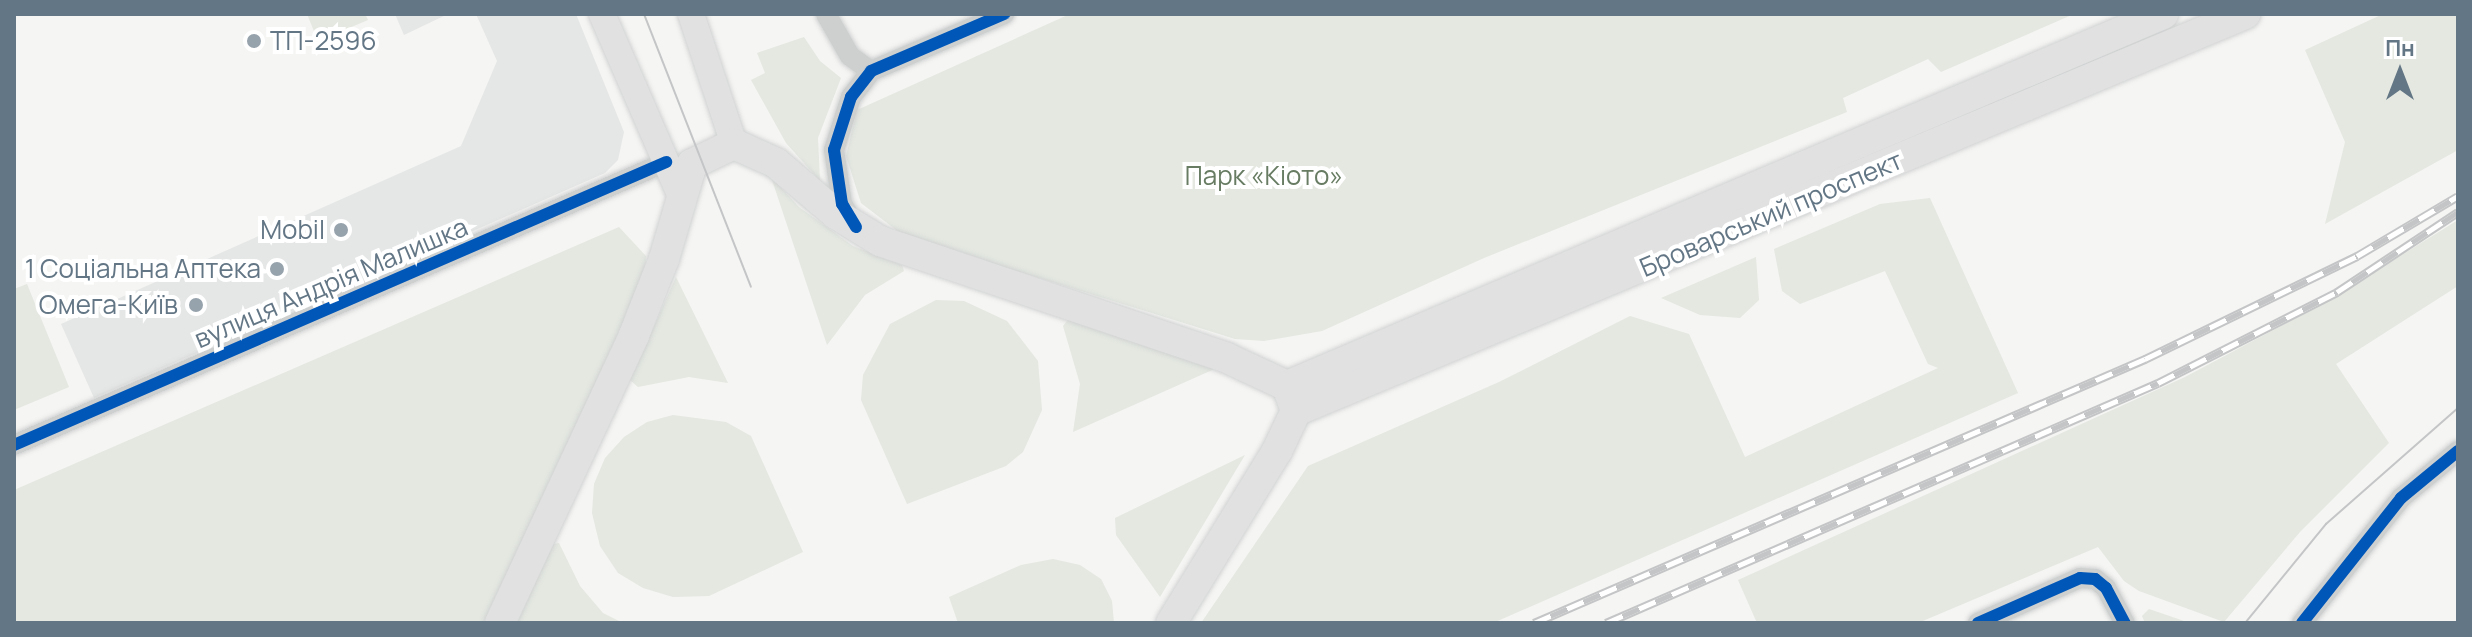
<!DOCTYPE html>
<html>
<head>
<meta charset="utf-8">
<style>
  body { margin:0 }
  #map { position:relative; width:2472px; height:637px; overflow:hidden; background:#f5f5f3; font-family:Manrope,sans-serif }
  div>[style] { position:absolute }
  [style*='--x'] { left:calc(var(--x)*1px); top:calc(var(--y)*1px); width:calc(var(--w)*1px); rotate:calc(var(--a)*1deg) }
  .built>* { inset:0; background:#e5e7e6 }
  .green>* { inset:0; background:#e4e8e1 }
  .roads { filter:drop-shadow(0 0 2px #d0d2d2) drop-shadow(0 0 2px #d0d2d2) }
  .minor>* { height:20px; margin:-10px; padding:0 10px; transform-origin:10px; border-radius:10px; background:#ced0d0 }
  .major>* { height:26px; margin:-13px; padding:0 13px; transform-origin:13px; border-radius:13px; background:#e1e1e2 }
  .highway>* { height:30px; margin:-15px; padding:0 15px; transform-origin:15px; border-radius:15px; background:#e1e1e2 }
  .tram>* { height:2px; margin:-1px; padding:0 1px; transform-origin:1px; border-radius:1px; background:#c4c5c6 }
  .rail>* { height:9px; margin-top:-4.5px; transform-origin:0; background:repeating-linear-gradient(90deg,#fff 0 18px,#c4c5c6 0 36px); box-sizing:border-box; border-block:2px solid #c4c5c6 }
  .cycleway>* { height:12px; margin:-6px; padding:0 6px; transform-origin:6px; border-radius:6px; background:#0057b8 }
  .dots>* { width:22px; height:22px; translate:-50% -50%; box-sizing:border-box; border:4px solid #fff; border-radius:50% }
  span { translate:-50% -50%; white-space:nowrap; text-align:center; line-height:1.15; -webkit-text-stroke:8px #fff; paint-order:stroke }
  .poi-label { font-size:26px; color:#637685 }
  .left { translate:0 -50%; text-align:left }
  .right { translate:-100% -50%; text-align:right }
  .park-label { font-size:26px; color:#677c62 }
  .street-label { font-size:26px; color:#637685 }
  .frame { position:absolute; inset:0; border:16px solid #637685; pointer-events:none }
  .north { position:absolute; left:2360px; top:32px; width:80px; height:80px; -webkit-text-stroke:6px #fff; paint-order:stroke; rotate:0deg; font-size:22px; font-weight:700; line-height:32px; text-align:center; color:#637685 }
  .north::after { content:''; display:block; margin:auto; width:28px; height:36px; background:#637685; clip-path:polygon(50% 0,100% 100%,50% 72%,0 100%) }
</style>
</head>
<body>
<div id="map">
  <div class="built">
    <i style="clip-path:polygon(395px 14px,448px 14px,404px 35px)"></i>
    <i style="clip-path:polygon(476px 14px,576px 14px,624px 132px,618px 160px,605px 173px,94px 398px,61px 324px,461px 146px,497px 61px)"></i>
  </div>
  <div class="green">
    <i style="clip-path:polygon(307px 14px,365px 14px,368px 20px,318px 41px)"></i>
    <i style="clip-path:polygon(1070px 14px,2074px 14px,1941px 72px,1928px 59px,1843px 98px,1847px 112px,1484px 258px,1322px 331px,1264px 341px,1235px 339px,904px 236px,861px 203px,846px 156px,857px 110px)"></i>
    <i style="clip-path:polygon(2383px 14px,2458px 14px,2458px 150px,2325px 224px,2345px 142px,2305px 50px)"></i>
    <i style="clip-path:polygon(804px 37px,820px 61px,841px 78px,818px 138px,820px 181px,786px 143px,751px 80px,765px 73px,757px 53px)"></i>
    <i style="clip-path:polygon(771px 177px,799px 207px,853px 246px,902px 265px,904px 271px,865px 295px,827px 345px)"></i>
    <i style="clip-path:polygon(1930px 198px,2018px 393px,1493px 623px,1201px 623px,1308px 466px,1499px 382px,1630px 316px,1689px 334px,1745px 457px,1938px 368px,1928px 364px,1885px 271px,1800px 304px,1782px 291px,1774px 249px,1880px 204px)"></i>
    <i style="clip-path:polygon(2458px 220px,2458px 286px,2336px 364px,2389px 443px,2300px 532px,2224px 622px,2139px 591px,2124px 581px,2098px 547px,1918px 623px,1757px 623px,1738px 580px,2185px 377px,2326px 302px)"></i>
    <i style="clip-path:polygon(619px 227px,646px 256px,644px 281px,486px 623px,14px 623px,14px 490px)"></i>
    <i style="clip-path:polygon(1756px 257px,1759px 300px,1740px 318px,1700px 315px,1661px 298px)"></i>
    <i style="clip-path:polygon(676px 277px,728px 383px,689px 377px,638px 387px,630px 380px)"></i>
    <i style="clip-path:polygon(27px 284px,69px 387px,14px 410px,14px 289px)"></i>
    <i style="clip-path:polygon(936px 300px,964px 301px,1007px 321px,1038px 361px,1042px 410px,1023px 452px,1006px 466px,907px 504px,861px 400px,863px 375px,890px 324px)"></i>
    <i style="clip-path:polygon(1070px 317px,1219px 367px,1073px 432px,1080px 384px,1063px 326px)"></i>
    <i style="clip-path:polygon(673px 415px,726px 422px,751px 436px,803px 552px,709px 596px,673px 597px,643px 588px,618px 573px,600px 546px,592px 513px,594px 484px,605px 458px,624px 437px,647px 422px)"></i>
    <i style="clip-path:polygon(1245px 455px,1160px 597px,1116px 535px,1115px 518px)"></i>
    <i style="clip-path:polygon(559px 543px,580px 586px,603px 613px,623px 623px,510px 623px,547px 545px)"></i>
    <i style="clip-path:polygon(1053px 559px,1080px 565px,1101px 579px,1112px 601px,1114px 623px,958px 623px,949px 597px,1021px 565px)"></i>
    <i style="clip-path:polygon(2149px 609px,2190px 623px,2145px 623px,2142px 616px)"></i>
  </div>
  <div class="roads">
    <div class="minor">
      <i style="--x:826;--y:14;--w:48;--a:60.3"></i>
      <i style="--x:850;--y:56;--w:26;--a:36"></i>
      <i style="--x:852;--y:221;--w:20;--a:-120"></i>
      <i style="--x:842;--y:204;--w:55;--a:-98.4"></i>
      <i style="--x:834;--y:150;--w:56;--a:-72.2"></i>
      <i style="--x:851;--y:97;--w:33;--a:-52"></i>
      <i style="--x:871;--y:71;--w:145;--a:-23.2"></i>
      <i style="--x:14;--y:445;--w:711;--a:-23.46"></i>
      <i style="--x:1978;--y:623;--w:111;--a:-23.8"></i>
      <i style="--x:2080;--y:578;--w:15;--a:4"></i>
      <i style="--x:2095;--y:579;--w:14;--a:39"></i>
      <i style="--x:2106;--y:588;--w:40;--a:62"></i>
      <i style="--x:2302;--y:623;--w:159;--a:-51.6"></i>
      <i style="--x:2401;--y:498;--w:74;--a:-39.5"></i>
    </div>
    <div class="major">
      <i style="--x:602;--y:14;--w:196;--a:66.6"></i>
      <i style="--x:691;--y:14;--w:137;--a:71.7"></i>
    </div>
    <div class="highway">
      <i style="--x:1287;--y:386;--w:952;--a:-23.01"></i>
      <i style="--x:1296;--y:411;--w:1029;--a:-22.7"></i>
      <i style="--x:500;--y:623;--w:318;--a:-65"></i>
      <i style="--x:634;--y:335;--w:82;--a:-68.5"></i>
      <i style="--x:664;--y:259;--w:99;--a:-73.6"></i>
      <i style="--x:692;--y:164;--w:47;--a:-25.5"></i>
      <i style="--x:734;--y:144;--w:46;--a:24.3"></i>
      <i style="--x:776;--y:163;--w:79;--a:40.4"></i>
      <i style="--x:836;--y:214;--w:52;--a:31.5"></i>
      <i style="--x:880;--y:241;--w:366;--a:18.6"></i>
      <i style="--x:1227;--y:358;--w:66;--a:25"></i>
      <i style="--x:1287;--y:386;--w:27;--a:70"></i>
      <i style="--x:1296;--y:411;--w:44;--a:115.4"></i>
      <i style="--x:1277;--y:451;--w:202;--a:121.6"></i>
    </div>
  </div>
  <div class="tram">
    <i style="--x:644;--y:14;--w:293;--a:68.6"></i>
    <i style="--x:2245;--y:623;--w:128;--a:-50.7"></i>
    <i style="--x:2326;--y:524;--w:176;--a:-41.3"></i>
  </div>
  <div class="rail">
    <i style="--x:1534;--y:623;--w:666;--a:-23.37"></i>
    <i style="--x:2145;--y:359;--w:236;--a:-25.9"></i>
    <i style="--x:2357;--y:256;--w:117;--a:-30.7"></i>
    <i style="--x:1606;--y:623;--w:602;--a:-23.5"></i>
    <i style="--x:2158;--y:383;--w:201;--a:-26.9"></i>
    <i style="--x:2337;--y:292;--w:145;--a:-33.5"></i>
  </div>
  <div class="cycleway">
    <i style="--x:856;--y:227;--w:27;--a:-121"></i>
    <i style="--x:842;--y:204;--w:55;--a:-98.4"></i>
    <i style="--x:834;--y:150;--w:56;--a:-72.2"></i>
    <i style="--x:851;--y:97;--w:33;--a:-52"></i>
    <i style="--x:871;--y:71;--w:145;--a:-23.2"></i>
    <i style="--x:14;--y:445;--w:711;--a:-23.46"></i>
    <i style="--x:1978;--y:623;--w:111;--a:-23.8"></i>
    <i style="--x:2080;--y:578;--w:15;--a:4"></i>
    <i style="--x:2095;--y:579;--w:14;--a:39"></i>
    <i style="--x:2106;--y:588;--w:40;--a:62"></i>
    <i style="--x:2302;--y:623;--w:159;--a:-51.6"></i>
    <i style="--x:2401;--y:498;--w:74;--a:-39.5"></i>
  </div>
  <div class="dots">
    <i style="left:254px;top:41px;background:#96a2ac"></i>
    <i style="left:341px;top:230px;background:#96a2ac"></i>
    <i style="left:277px;top:269px;background:#96a2ac"></i>
    <i style="left:196px;top:305px;background:#96a2ac"></i>
  </div>
  <div class="poi-label">
    <span class="left" style="left:270px;top:41px">ТП-2596</span>
    <span class="right" style="left:325px;top:230px">Mobil</span>
    <span class="right" style="left:261px;top:269px">1 Соціальна Аптека</span>
    <span class="right" style="left:178px;top:305px">Омега-Київ</span>
  </div>
  <div class="park-label">
    <span style="left:1264px;top:176px">Парк «Кіото»</span>
  </div>
  <div class="street-label">
    <span style="left:1771px;top:214px;rotate:-23deg">Броварський проспект</span>
    <span style="left:331px;top:283px;rotate:-23deg">вулиця Андрія Малишка</span>
  </div>
  <div class="frame"></div>
  <div class="north">Пн</div>
</div>
</body>
</html>
